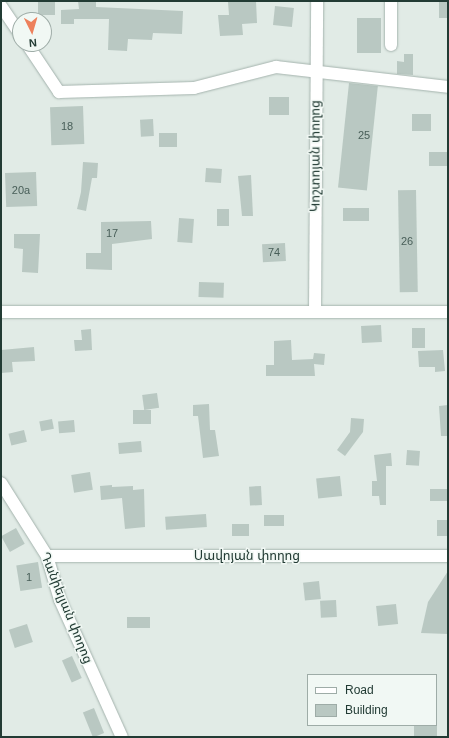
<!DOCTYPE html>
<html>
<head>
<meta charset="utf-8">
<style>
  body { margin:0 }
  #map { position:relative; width:449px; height:738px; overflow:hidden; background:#e1ebe6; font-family:Arial,"Noto Sans Armenian",sans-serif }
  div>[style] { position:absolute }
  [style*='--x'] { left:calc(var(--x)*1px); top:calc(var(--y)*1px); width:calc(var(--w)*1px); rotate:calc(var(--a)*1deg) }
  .building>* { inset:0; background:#b9c8c2; transform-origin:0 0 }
  .roads { filter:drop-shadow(0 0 1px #a4b3ad) drop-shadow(0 0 1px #a4b3ad) }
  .street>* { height:12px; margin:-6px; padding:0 6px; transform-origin:6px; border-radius:6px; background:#fff }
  span { translate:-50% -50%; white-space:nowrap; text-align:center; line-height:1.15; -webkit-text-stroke:3px #f1f8f4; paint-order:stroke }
  .number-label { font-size:11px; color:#485e58 }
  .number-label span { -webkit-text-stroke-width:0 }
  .street-label { font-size:13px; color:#223b34 }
  .frame { position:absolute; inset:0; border:2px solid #223b34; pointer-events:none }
  .legend { position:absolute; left:307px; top:674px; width:130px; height:52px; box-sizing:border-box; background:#f1f8f4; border:1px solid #9eaca7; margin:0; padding:5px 7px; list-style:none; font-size:12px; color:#223b34 }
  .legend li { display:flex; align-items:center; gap:8px; height:20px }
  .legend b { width:20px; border:1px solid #9eaca7 }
  .north { position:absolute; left:12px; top:12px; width:40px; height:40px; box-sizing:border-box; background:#f1f8f4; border:1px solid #9eaca7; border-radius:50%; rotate:175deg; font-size:11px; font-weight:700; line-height:16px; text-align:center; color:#223b34 }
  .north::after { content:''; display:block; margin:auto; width:14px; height:18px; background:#ed805c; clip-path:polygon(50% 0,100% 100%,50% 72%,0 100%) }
</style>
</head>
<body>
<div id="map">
  <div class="building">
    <i style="left:38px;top:1px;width:17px;height:14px"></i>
    <i style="clip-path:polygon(78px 1px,96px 1px,96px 7px,183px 11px,182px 34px,153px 33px,152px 40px,128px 39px,127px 51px,108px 50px,109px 19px,74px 19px,74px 24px,61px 24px,61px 10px,79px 9px)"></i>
    <i style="clip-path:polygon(256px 1px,257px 23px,242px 24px,243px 35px,220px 36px,218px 15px,229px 15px,228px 2px)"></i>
    <i style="left:439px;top:1px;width:9px;height:17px"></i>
    <i style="left:275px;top:6px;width:19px;height:19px;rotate:6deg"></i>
    <i style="left:357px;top:18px;width:24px;height:35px"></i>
    <i style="clip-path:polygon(404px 54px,413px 54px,413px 75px,397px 74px,397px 61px,404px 62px)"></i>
    <i style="left:349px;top:83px;width:29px;height:105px;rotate:6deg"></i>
    <i style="left:269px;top:97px;width:20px;height:18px"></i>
    <i style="left:83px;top:106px;width:38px;height:33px;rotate:88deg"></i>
    <i style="left:412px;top:114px;width:19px;height:17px"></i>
    <i style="left:153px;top:119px;width:17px;height:13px;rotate:87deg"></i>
    <i style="left:159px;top:133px;width:18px;height:14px"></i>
    <i style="left:429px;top:152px;width:19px;height:14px"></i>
    <i style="clip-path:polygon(83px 162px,98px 163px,97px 178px,92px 178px,86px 211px,77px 209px,81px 192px)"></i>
    <i style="left:206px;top:168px;width:16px;height:14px;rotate:4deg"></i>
    <i style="left:36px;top:172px;width:34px;height:31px;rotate:88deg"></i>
    <i style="clip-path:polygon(251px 175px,253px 216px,242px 216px,238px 176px)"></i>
    <i style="left:416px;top:190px;width:102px;height:18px;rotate:89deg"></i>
    <i style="left:343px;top:208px;width:26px;height:13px"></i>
    <i style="left:229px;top:209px;width:17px;height:12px;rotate:90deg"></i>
    <i style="left:179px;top:218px;width:15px;height:24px;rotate:4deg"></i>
    <i style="clip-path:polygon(151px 221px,152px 239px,112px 244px,112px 270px,86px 269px,86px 253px,101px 253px,101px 222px)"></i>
    <i style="clip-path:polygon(14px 234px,40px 234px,38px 273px,22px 272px,23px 249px,14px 248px)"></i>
    <i style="left:285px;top:243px;width:18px;height:23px;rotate:87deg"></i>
    <i style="left:199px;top:282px;width:25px;height:15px;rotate:2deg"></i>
    <i style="left:381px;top:325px;width:17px;height:20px;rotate:87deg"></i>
    <i style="left:412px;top:328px;width:13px;height:20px"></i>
    <i style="clip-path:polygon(91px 329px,92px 350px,75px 351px,74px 340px,82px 340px,81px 330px)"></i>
    <i style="clip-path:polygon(291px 340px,292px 360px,313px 359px,314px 353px,325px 354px,324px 365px,314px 364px,315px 376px,266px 376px,266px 365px,274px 365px,274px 341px)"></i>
    <i style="clip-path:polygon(34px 347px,35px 361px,12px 362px,13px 372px,1px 373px,1px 350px)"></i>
    <i style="clip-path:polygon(443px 350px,445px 371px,435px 372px,435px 367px,419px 367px,418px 351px)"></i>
    <i style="left:157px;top:393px;width:15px;height:15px;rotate:82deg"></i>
    <i style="clip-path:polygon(209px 404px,210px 430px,215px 430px,219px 456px,203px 458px,198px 416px,193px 416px,193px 405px)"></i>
    <i style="clip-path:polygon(448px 405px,448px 436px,441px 436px,439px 406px)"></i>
    <i style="left:133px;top:410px;width:18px;height:14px"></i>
    <i style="clip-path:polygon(351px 418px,364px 419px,363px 432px,345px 456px,337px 450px,350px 432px)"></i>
    <i style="left:52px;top:419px;width:10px;height:13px;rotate:79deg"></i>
    <i style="left:74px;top:420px;width:12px;height:16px;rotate:85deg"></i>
    <i style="left:24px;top:430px;width:12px;height:16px;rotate:76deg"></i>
    <i style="left:141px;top:441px;width:11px;height:23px;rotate:85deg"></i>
    <i style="left:407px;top:450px;width:13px;height:15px;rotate:4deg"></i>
    <i style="clip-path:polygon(391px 453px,392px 466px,386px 466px,386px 505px,380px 505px,379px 496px,372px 496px,372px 481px,377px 481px,374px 455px)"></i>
    <i style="left:90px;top:472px;width:18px;height:19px;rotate:81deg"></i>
    <i style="left:340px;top:476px;width:20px;height:24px;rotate:84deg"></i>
    <i style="clip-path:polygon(112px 485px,112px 487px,133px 486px,133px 490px,144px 489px,145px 527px,125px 529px,122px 498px,101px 500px,100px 486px)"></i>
    <i style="left:261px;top:486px;width:19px;height:12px;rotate:87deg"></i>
    <i style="left:430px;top:489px;width:18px;height:12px"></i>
    <i style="left:206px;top:514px;width:13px;height:41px;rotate:86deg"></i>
    <i style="left:284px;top:515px;width:11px;height:20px;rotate:90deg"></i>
    <i style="left:437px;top:520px;width:11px;height:16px"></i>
    <i style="left:249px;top:524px;width:12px;height:17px;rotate:90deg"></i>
    <i style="left:16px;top:528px;width:18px;height:17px;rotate:61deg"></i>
    <i style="left:38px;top:562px;width:26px;height:22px;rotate:81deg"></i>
    <i style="clip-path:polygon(448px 571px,448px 634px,421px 633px,428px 602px)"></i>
    <i style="left:319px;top:581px;width:18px;height:16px;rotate:84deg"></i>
    <i style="left:336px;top:600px;width:17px;height:16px;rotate:87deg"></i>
    <i style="left:396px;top:604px;width:20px;height:20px;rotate:84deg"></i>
    <i style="left:127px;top:617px;width:23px;height:11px"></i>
    <i style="left:27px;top:624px;width:19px;height:19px;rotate:72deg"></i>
    <i style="left:72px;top:656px;width:24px;height:11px;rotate:66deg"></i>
    <i style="left:94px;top:708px;width:27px;height:12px;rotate:68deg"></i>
    <i style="left:414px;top:725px;width:23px;height:11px"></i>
  </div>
  <div class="roads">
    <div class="street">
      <i style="--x:1;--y:6;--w:34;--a:56"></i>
      <i style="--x:27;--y:44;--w:58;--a:56.3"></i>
      <i style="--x:59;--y:92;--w:135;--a:-1.7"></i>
      <i style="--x:194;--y:88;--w:85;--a:-14.4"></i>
      <i style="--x:276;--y:67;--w:173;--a:6.6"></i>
      <i style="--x:391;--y:45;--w:44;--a:-90"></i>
      <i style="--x:315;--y:311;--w:310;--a:-89.6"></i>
      <i style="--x:1;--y:312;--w:447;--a:0"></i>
      <i style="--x:1;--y:483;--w:86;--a:57.8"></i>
      <i style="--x:47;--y:556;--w:46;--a:73.5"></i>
      <i style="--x:60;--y:600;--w:150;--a:65.7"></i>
      <i style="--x:47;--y:556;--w:401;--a:0"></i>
    </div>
  </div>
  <div class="number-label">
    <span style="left:67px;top:126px">18</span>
    <span style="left:364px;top:135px">25</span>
    <span style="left:21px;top:190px">20a</span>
    <span style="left:112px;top:233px">17</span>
    <span style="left:407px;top:241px">26</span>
    <span style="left:274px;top:252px">74</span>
    <span style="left:29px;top:577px">1</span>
  </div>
  <div class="street-label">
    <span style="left:316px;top:156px;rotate:-90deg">Կոշտոյան փողոց</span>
    <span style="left:247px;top:556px">Սավոյան փողոց</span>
    <span style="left:66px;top:608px;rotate:68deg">Դանիելյան փողոց</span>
  </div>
  <div class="frame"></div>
  <ul class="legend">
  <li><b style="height:5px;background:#fff"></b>Road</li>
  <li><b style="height:11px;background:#b9c8c2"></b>Building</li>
  </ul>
  <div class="north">N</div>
</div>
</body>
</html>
